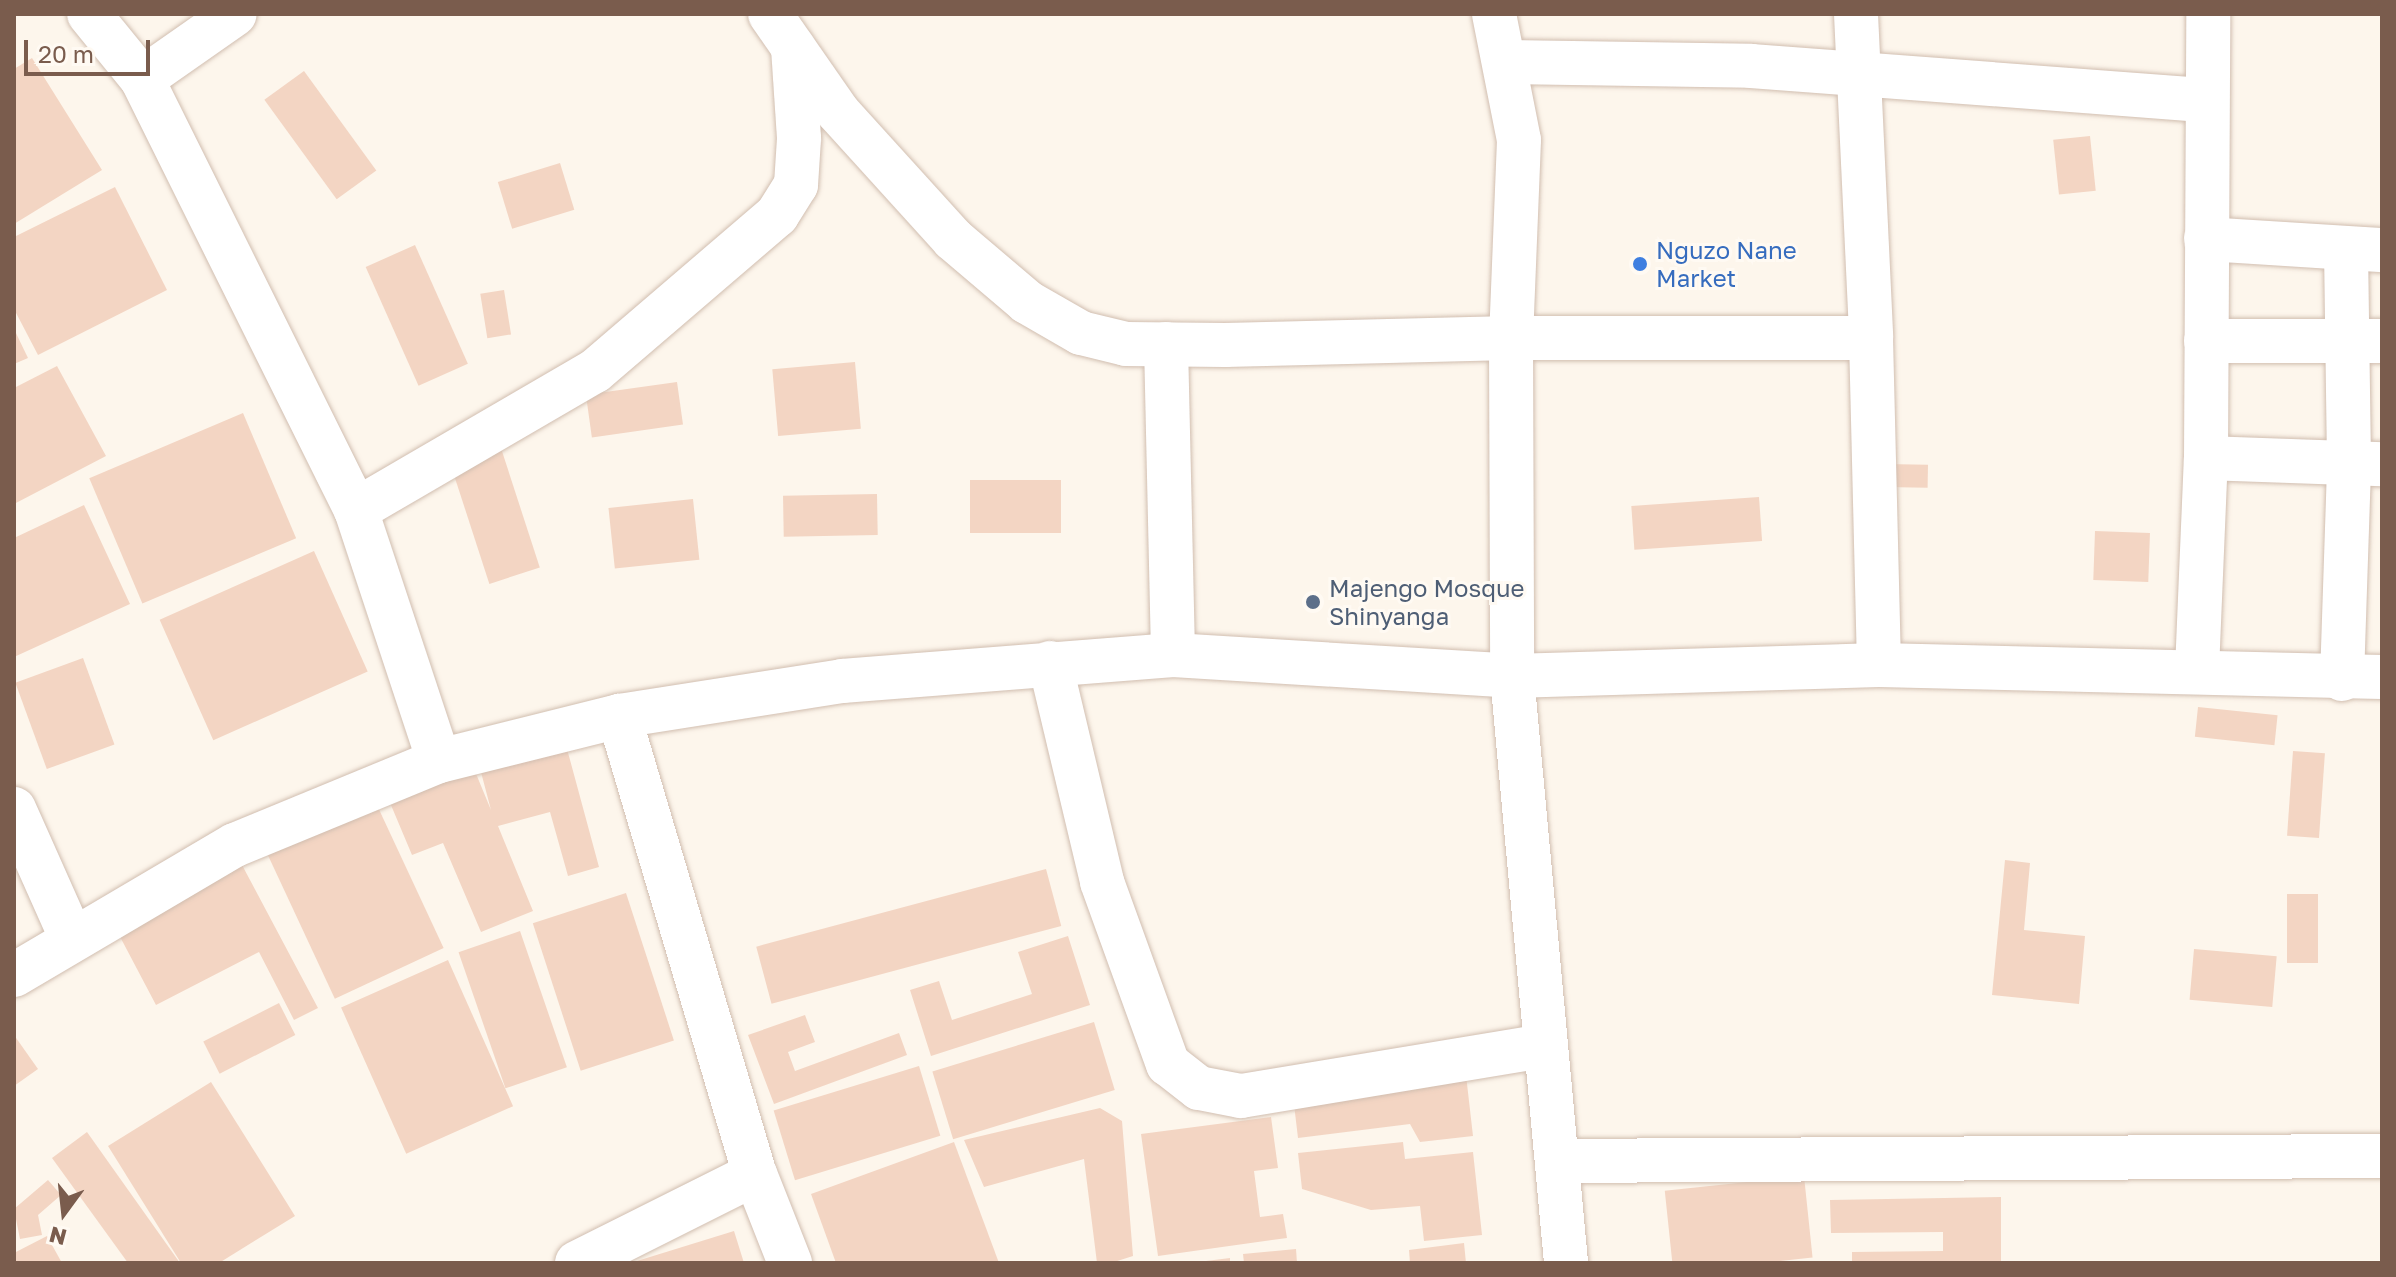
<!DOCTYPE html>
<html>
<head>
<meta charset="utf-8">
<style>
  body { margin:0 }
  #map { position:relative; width:2396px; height:1277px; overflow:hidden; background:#fdf6ec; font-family:"Golos Text",sans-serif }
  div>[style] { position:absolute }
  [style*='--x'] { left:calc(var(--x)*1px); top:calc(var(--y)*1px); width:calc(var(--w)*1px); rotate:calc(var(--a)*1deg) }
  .building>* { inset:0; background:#f3d5c3; transform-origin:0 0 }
  .roads { filter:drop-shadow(0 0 2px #d1beb0) drop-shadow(0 0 2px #d1beb0) }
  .minor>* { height:44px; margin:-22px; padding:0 22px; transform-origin:22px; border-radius:22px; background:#fff }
  .tertiary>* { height:44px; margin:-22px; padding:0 22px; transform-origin:22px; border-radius:22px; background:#fff }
  .dots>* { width:22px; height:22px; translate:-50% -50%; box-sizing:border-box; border:4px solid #fffaf3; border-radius:50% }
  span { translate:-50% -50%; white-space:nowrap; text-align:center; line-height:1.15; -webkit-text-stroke:6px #fffaf3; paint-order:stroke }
  .shop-label { font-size:24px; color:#366cbe }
  .left { translate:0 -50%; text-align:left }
  .service-label { font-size:24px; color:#4e5e75 }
  .frame { position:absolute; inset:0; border:16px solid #7a5c4d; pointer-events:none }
  .north { position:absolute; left:24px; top:1173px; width:80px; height:80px; -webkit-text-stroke:6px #fffaf3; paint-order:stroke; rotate:195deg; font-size:22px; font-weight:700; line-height:32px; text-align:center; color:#7a5c4d }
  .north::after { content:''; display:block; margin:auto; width:28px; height:36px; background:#7a5c4d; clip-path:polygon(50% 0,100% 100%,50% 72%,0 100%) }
  .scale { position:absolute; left:24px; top:40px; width:126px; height:36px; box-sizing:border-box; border:4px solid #7a5c4d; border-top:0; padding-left:10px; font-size:24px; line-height:28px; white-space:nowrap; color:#7a5c4d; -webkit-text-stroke:6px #fffaf3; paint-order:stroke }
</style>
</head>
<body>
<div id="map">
  <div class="building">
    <i style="clip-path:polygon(32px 58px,102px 170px,14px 224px,14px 69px)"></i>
    <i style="left:304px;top:71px;width:123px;height:49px;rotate:54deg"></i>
    <i style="left:2090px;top:136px;width:55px;height:37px;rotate:84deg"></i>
    <i style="left:560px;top:163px;width:49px;height:65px;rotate:73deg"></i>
    <i style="clip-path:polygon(115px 187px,167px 290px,38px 355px,14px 309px,14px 237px)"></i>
    <i style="left:415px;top:245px;width:130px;height:54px;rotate:66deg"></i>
    <i style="left:504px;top:290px;width:45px;height:24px;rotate:81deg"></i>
    <i style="clip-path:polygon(14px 329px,28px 358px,14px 364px)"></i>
    <i style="left:855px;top:362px;width:67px;height:83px;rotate:85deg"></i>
    <i style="clip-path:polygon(57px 366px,106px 456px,14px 504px,14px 388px)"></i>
    <i style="left:677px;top:382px;width:43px;height:92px;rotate:82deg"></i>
    <i style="left:243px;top:413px;width:136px;height:167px;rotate:67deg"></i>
    <i style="left:499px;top:442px;width:132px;height:53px;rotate:72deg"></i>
    <i style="left:1884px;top:464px;width:44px;height:23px;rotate:1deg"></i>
    <i style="left:970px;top:480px;width:91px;height:53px"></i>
    <i style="left:877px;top:494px;width:41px;height:94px;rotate:89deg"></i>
    <i style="left:1759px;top:497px;width:44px;height:128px;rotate:86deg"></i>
    <i style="left:693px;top:499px;width:61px;height:85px;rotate:84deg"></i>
    <i style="clip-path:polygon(84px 505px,130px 604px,14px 657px,14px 538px)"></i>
    <i style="left:2095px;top:531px;width:55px;height:49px;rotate:2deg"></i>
    <i style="left:314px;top:551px;width:132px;height:169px;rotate:66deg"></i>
    <i style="left:83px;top:658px;width:92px;height:72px;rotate:70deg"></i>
    <i style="left:2198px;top:707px;width:80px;height:30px;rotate:6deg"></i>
    <i style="clip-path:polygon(563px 734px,599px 867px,568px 876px,550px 812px,498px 826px,533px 911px,481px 932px,443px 843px,412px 855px,380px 779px,472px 764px,491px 810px,477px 757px)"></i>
    <i style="left:2293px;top:751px;width:32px;height:85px;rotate:4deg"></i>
    <i style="left:376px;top:803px;width:160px;height:120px;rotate:65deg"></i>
    <i style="clip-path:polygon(2005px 860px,2030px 863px,2024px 930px,2085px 936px,2079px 1004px,1992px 995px)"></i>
    <i style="clip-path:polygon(242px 865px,318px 1008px,294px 1020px,259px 952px,156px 1005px,117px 931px)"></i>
    <i style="left:1046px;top:869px;width:59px;height:300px;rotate:75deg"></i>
    <i style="left:626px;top:893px;width:155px;height:98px;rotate:72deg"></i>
    <i style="left:2287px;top:894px;width:31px;height:69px"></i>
    <i style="left:520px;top:931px;width:144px;height:65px;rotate:71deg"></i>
    <i style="clip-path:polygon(1068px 936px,1090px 1005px,931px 1056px,910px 990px,939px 981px,952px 1020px,1032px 994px,1018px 952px)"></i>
    <i style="left:2194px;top:949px;width:83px;height:51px;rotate:5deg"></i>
    <i style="left:448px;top:960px;width:160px;height:117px;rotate:66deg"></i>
    <i style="left:279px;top:1003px;width:36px;height:85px;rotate:63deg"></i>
    <i style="clip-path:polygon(805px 1015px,815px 1042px,788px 1052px,795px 1071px,899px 1033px,907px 1055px,774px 1104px,748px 1035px)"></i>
    <i style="left:1094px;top:1022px;width:71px;height:169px;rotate:73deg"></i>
    <i style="clip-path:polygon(14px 1035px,38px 1069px,14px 1086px)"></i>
    <i style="left:919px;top:1066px;width:73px;height:152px;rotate:73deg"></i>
    <i style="clip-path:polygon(1466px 1075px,1473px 1136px,1420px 1142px,1410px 1124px,1298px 1138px,1293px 1096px)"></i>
    <i style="clip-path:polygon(211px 1082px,295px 1216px,219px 1263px,181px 1263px,108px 1146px)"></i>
    <i style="clip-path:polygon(1100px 1108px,1122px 1121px,1133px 1256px,1111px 1263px,1097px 1263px,1084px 1159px,984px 1187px,964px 1140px)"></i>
    <i style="clip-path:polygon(1271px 1117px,1278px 1168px,1254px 1171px,1260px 1217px,1283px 1214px,1287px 1238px,1158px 1256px,1141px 1134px)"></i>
    <i style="clip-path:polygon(87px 1132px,180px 1263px,128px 1263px,52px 1158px)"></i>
    <i style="clip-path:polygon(954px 1142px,999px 1263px,836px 1263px,811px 1194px)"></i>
    <i style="clip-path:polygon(1403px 1142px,1405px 1159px,1473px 1152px,1482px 1235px,1424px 1241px,1420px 1206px,1371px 1210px,1302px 1189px,1298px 1153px)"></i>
    <i style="left:1804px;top:1176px;width:82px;height:140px;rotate:84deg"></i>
    <i style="clip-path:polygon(48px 1180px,61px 1195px,38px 1215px,42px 1235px,20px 1239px,14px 1209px)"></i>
    <i style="clip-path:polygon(2001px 1197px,2001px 1263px,1852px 1263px,1852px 1252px,1943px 1251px,1943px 1232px,1831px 1233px,1830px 1200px)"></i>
    <i style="clip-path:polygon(734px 1231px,744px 1263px,638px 1263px,637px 1261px)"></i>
    <i style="clip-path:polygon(47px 1236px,62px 1263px,14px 1263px,14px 1253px)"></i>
    <i style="clip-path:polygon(1464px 1243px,1466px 1263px,1410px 1263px,1409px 1250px)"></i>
    <i style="clip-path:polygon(1296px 1249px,1297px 1263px,1244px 1263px,1243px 1254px)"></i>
    <i style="clip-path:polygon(1230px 1258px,1230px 1263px,1206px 1263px,1206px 1261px)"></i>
  </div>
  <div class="roads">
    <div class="minor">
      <i style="--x:89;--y:14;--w:84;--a:50.8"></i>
      <i style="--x:142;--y:79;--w:481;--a:63.6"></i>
      <i style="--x:356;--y:510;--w:264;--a:71.7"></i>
      <i style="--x:770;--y:14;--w:119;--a:55.2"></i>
      <i style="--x:838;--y:112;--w:171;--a:47.8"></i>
      <i style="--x:953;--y:239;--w:97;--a:40.4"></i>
      <i style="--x:1027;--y:302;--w:62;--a:29.9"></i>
      <i style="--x:1081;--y:333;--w:46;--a:13.7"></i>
      <i style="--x:1126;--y:344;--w:99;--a:0.6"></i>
      <i style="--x:1225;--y:345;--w:286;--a:-1.4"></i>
      <i style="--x:1511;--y:338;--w:360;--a:0"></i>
      <i style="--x:1856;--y:14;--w:324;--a:87.3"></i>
      <i style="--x:1871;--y:338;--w:327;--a:88.6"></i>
      <i style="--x:1507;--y:62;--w:244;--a:0.9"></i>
      <i style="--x:1751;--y:66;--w:456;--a:4.3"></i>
      <i style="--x:142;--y:79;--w:113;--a:-35"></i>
      <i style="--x:2206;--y:239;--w:176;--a:3.6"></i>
      <i style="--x:2206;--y:341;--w:176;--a:0"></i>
      <i style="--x:1166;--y:344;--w:311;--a:88.7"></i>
      <i style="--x:2206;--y:458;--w:176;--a:2"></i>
      <i style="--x:356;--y:510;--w:276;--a:-30.2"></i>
      <i style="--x:595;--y:371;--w:240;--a:-40.6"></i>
      <i style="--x:777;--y:215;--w:36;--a:-58"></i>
      <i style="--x:796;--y:185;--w:47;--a:-86.3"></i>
      <i style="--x:799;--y:138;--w:91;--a:-93.8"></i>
      <i style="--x:1050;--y:663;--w:225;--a:76.6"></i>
      <i style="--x:1102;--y:882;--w:194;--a:70.1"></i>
      <i style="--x:1168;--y:1064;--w:39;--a:38"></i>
      <i style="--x:1199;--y:1088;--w:43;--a:10.8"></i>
      <i style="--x:1241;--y:1096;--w:305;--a:-9.4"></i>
      <i style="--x:2197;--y:670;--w:212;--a:-87.6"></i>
      <i style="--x:2206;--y:458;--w:444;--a:-89.7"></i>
      <i style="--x:2342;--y:679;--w:216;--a:-88.1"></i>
      <i style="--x:2349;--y:463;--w:213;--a:-90.8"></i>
      <i style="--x:619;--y:716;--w:478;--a:73.5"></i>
      <i style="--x:755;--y:1174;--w:96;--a:68.5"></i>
      <i style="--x:14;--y:809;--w:142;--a:66"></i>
      <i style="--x:14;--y:975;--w:256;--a:-30.5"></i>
      <i style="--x:235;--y:845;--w:221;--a:-22.4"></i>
      <i style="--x:439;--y:761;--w:186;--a:-14"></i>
      <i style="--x:619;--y:716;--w:226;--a:-8.9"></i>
      <i style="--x:842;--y:681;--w:332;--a:-4.5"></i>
      <i style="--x:1173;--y:655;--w:340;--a:3.5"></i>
      <i style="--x:1512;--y:676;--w:367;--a:-1.7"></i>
      <i style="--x:1879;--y:665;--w:503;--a:1.37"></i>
      <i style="--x:1557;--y:1161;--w:825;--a:-0.35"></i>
      <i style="--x:577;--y:1263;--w:199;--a:-26.6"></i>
    </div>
    <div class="tertiary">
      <i style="--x:1494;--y:14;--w:128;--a:78.8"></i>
      <i style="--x:1519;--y:140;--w:198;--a:92.3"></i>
      <i style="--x:1511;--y:338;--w:338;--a:89.8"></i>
      <i style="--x:1512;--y:676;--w:589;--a:84.74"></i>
    </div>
  </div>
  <div class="dots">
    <i style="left:1640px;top:264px;background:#3f7fe0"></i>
    <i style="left:1313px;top:602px;background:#5c6f8a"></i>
  </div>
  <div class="shop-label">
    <span class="left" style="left:1656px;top:264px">Nguzo Nane<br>Market</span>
  </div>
  <div class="service-label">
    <span class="left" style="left:1329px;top:602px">Majengo Mosque<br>Shinyanga</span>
  </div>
  <div class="frame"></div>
  <div class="north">N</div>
  <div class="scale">20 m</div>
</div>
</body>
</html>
